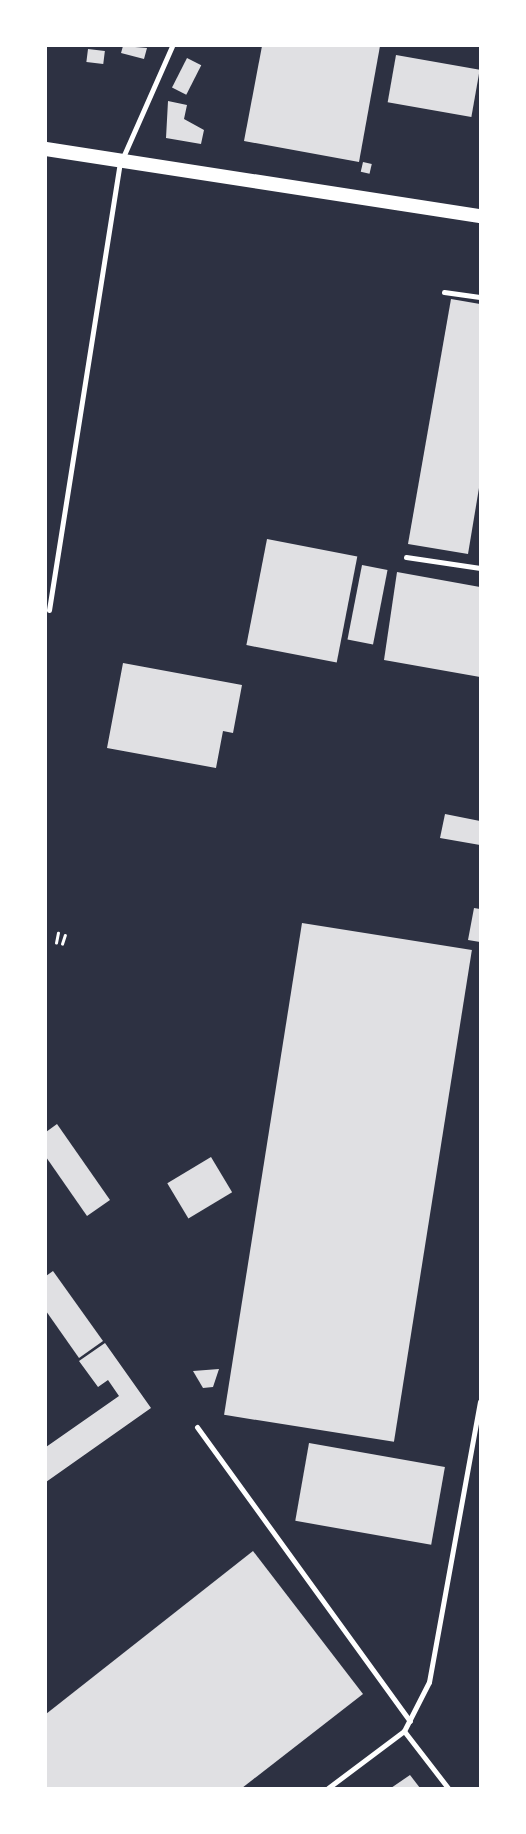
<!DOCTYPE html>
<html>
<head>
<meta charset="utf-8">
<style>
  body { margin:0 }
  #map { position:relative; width:526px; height:1834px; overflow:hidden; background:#2d3142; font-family:Overpass,sans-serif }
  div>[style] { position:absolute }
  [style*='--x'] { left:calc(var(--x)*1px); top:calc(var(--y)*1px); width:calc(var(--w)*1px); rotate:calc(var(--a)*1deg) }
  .building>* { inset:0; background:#e0e0e3; transform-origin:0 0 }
  .path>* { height:2.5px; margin:-1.25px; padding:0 1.25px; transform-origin:1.25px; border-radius:1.25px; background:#fff }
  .service>* { height:5px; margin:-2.5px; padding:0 2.5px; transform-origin:2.5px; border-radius:2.5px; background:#fff }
  .secondary>* { height:14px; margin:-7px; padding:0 7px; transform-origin:7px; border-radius:7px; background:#fff }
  span { translate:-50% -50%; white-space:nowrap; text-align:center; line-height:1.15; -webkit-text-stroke:6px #fff; paint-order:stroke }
  .frame { position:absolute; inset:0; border:47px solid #fff; pointer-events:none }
</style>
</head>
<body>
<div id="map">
  <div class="building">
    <i style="clip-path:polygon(123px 46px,147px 48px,144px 59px,121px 53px)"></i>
    <i style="clip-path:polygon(262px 46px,380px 46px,359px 162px,244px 141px)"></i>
    <i style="left:88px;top:49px;width:17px;height:13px;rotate:7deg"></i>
    <i style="left:396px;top:55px;width:85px;height:48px;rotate:10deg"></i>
    <i style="left:187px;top:58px;width:16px;height:33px;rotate:27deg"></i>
    <i style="clip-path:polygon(168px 101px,187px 105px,184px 119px,204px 130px,201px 144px,166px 138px)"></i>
    <i style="left:363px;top:162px;width:9px;height:10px;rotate:13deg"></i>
    <i style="clip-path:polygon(451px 299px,480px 304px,480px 482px,468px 554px,408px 544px)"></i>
    <i style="left:267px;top:539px;width:92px;height:108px;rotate:11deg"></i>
    <i style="left:362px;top:565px;width:26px;height:76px;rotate:11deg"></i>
    <i style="clip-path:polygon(397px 572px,480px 587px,480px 677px,384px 660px)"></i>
    <i style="clip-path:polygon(123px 663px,242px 685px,233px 733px,223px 731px,216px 768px,107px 748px)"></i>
    <i style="clip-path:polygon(445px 814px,480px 821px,480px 845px,440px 838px)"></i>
    <i style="clip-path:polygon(474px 908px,480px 909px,480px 942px,468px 940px)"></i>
    <i style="left:302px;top:923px;width:172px;height:498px;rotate:9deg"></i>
    <i style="clip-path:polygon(57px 1124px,110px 1200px,87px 1216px,46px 1157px,46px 1132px)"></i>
    <i style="left:211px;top:1157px;width:41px;height:51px;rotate:59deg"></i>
    <i style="clip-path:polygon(53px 1271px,103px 1341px,79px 1358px,46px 1311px,46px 1276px)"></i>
    <i style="clip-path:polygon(105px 1343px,151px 1408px,46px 1482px,46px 1447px,119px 1396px,108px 1380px,98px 1387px,79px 1361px)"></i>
    <i style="clip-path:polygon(219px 1369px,213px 1387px,203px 1388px,193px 1371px)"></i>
    <i style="left:309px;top:1443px;width:138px;height:79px;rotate:10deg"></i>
    <i style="clip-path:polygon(253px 1551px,363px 1694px,242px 1788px,46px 1788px,46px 1714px)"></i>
    <i style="clip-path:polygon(410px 1775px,420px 1788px,391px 1788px)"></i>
  </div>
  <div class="path">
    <i style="--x:56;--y:943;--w:10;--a:-79"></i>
    <i style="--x:62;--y:944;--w:9;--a:-72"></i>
  </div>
  <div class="service">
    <i style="--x:444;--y:292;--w:36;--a:8"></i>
    <i style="--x:406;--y:557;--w:75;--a:8.5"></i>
    <i style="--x:49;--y:610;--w:452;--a:-81"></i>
    <i style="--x:120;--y:164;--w:129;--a:-66.2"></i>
    <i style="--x:197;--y:1427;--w:363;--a:54.1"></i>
    <i style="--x:404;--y:1731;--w:72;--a:52.3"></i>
    <i style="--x:328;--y:1788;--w:95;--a:-36.9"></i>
    <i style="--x:404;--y:1731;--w:55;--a:-63"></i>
    <i style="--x:429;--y:1682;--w:285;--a:-79.7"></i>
  </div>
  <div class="secondary">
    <i style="--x:46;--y:149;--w:439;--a:8.8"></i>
  </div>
  <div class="frame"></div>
</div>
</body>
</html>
